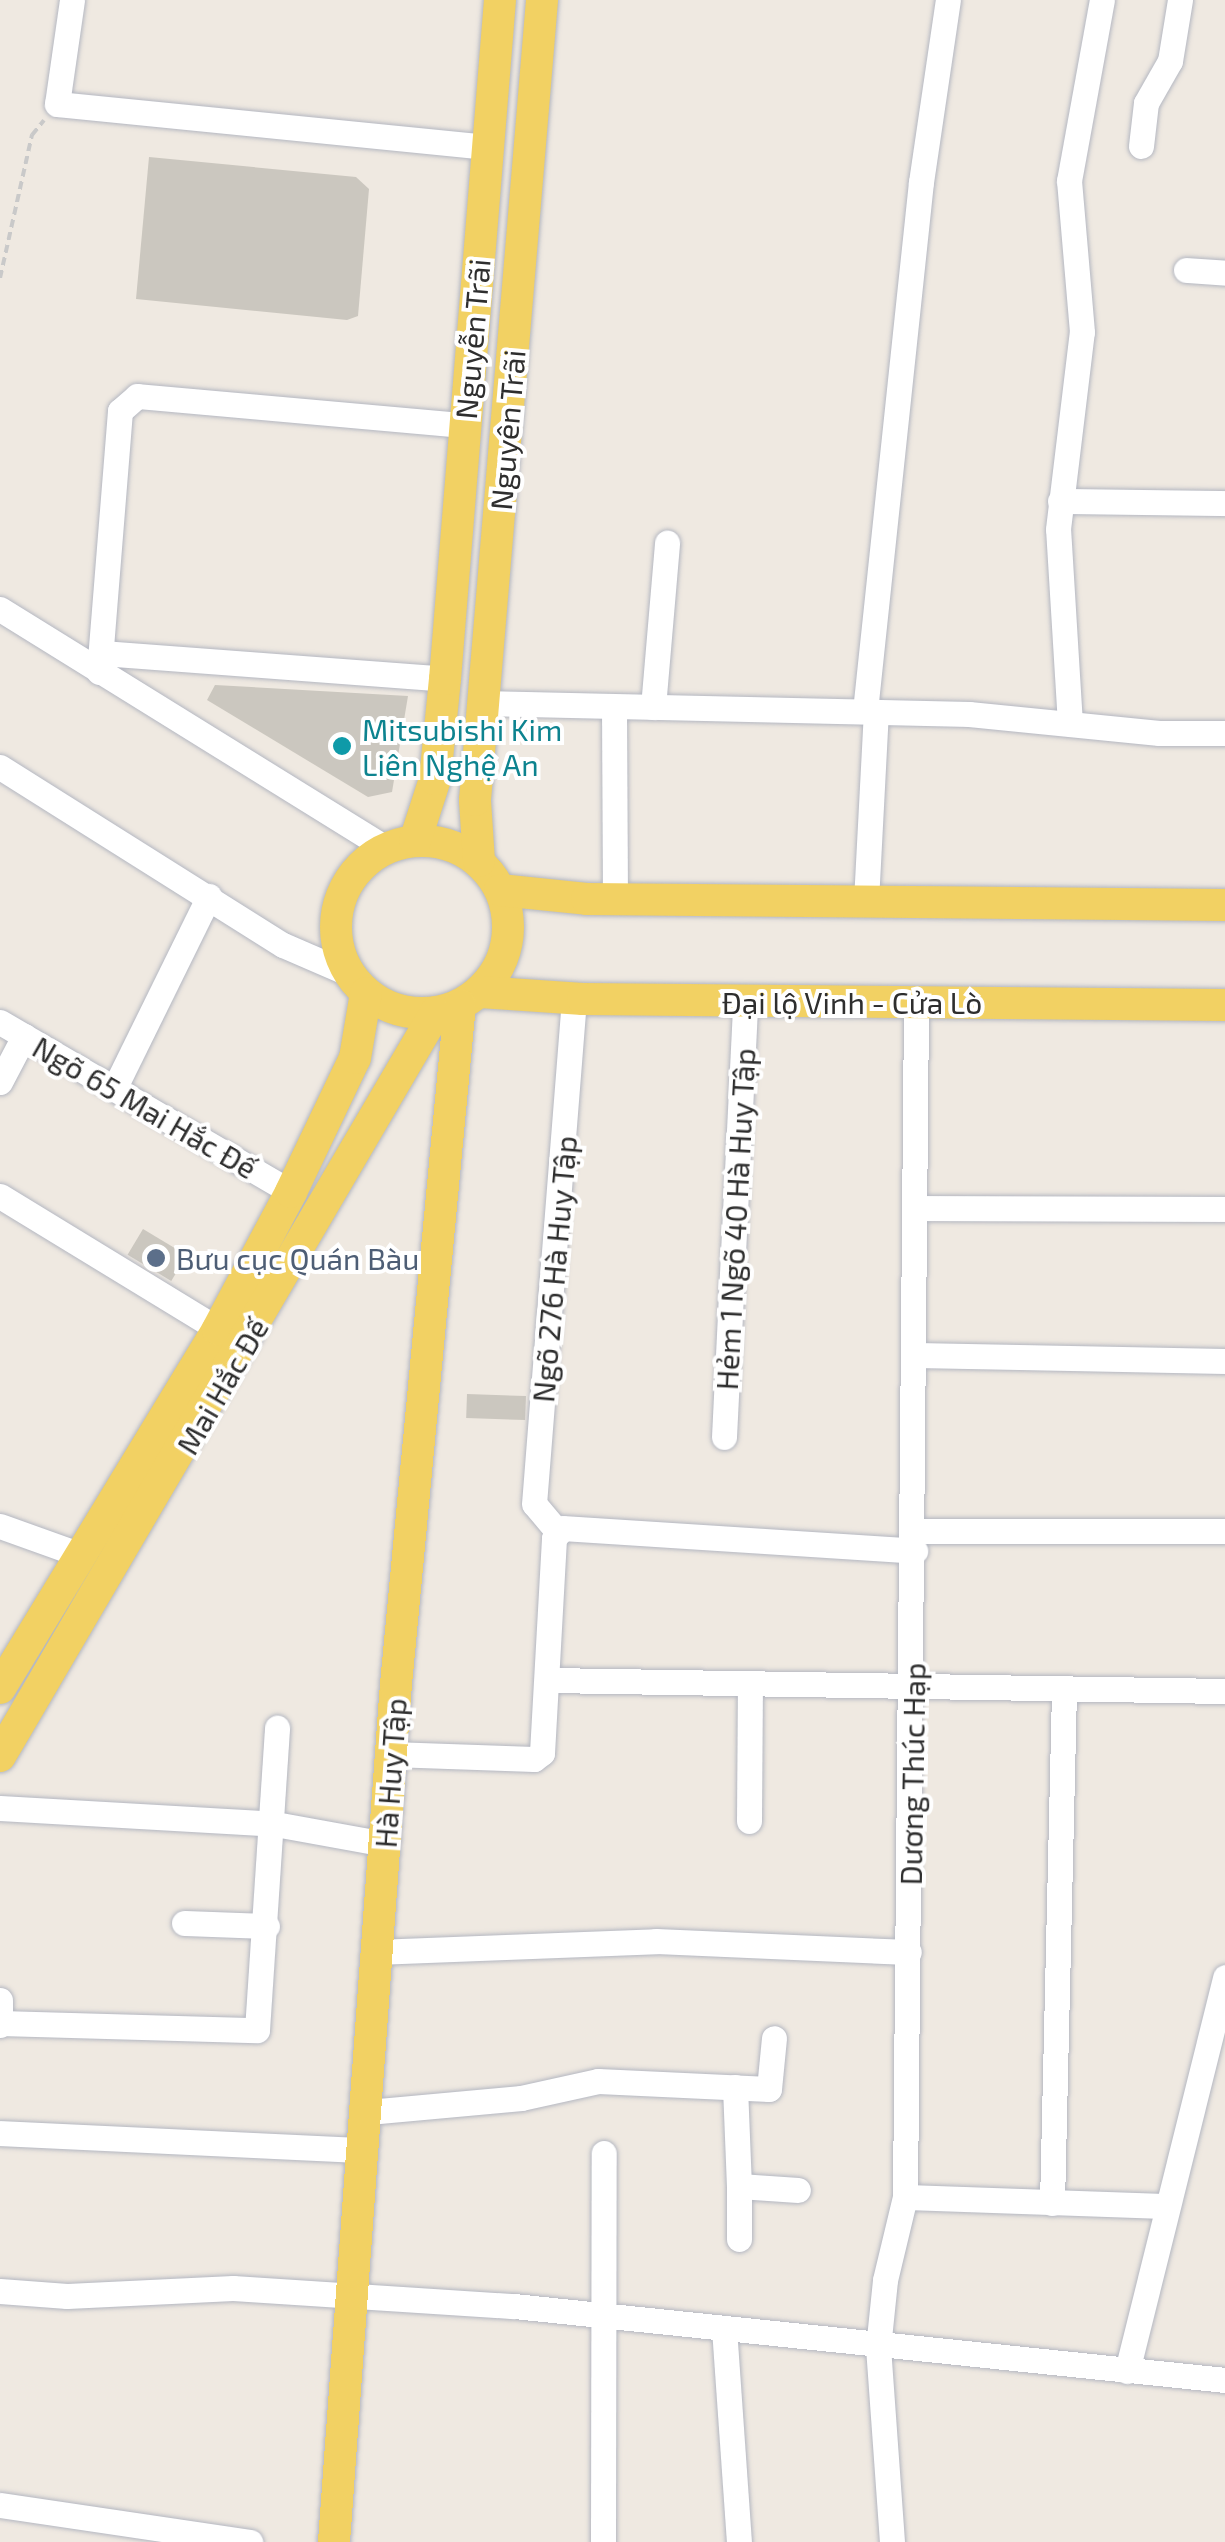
<!DOCTYPE html>
<html>
<head>
<meta charset="utf-8">
<style>
  body { margin:0 }
  #map { position:relative; width:1225px; height:2542px; overflow:hidden; background:#efe9e1; font-family:"Exo 2",sans-serif }
  div>[style] { position:absolute }
  [style*='--x'] { left:calc(var(--x)*1px); top:calc(var(--y)*1px); width:calc(var(--w)*1px); rotate:calc(var(--a)*1deg) }
  .building>* { inset:0; background:#cbc7bf; transform-origin:0 0 }
  .path>* { height:4px; margin-top:-2px; transform-origin:0; background:repeating-linear-gradient(90deg,#c9c9c9 0 8px,transparent 0 13px) }
  .roads { filter:drop-shadow(0 0 2px #b4b7c1) drop-shadow(0 0 2px #b4b7c1) }
  .minor>* { height:25px; margin:-12.5px; padding:0 12.5px; transform-origin:12.5px; border-radius:12.5px; background:#fff }
  .major>* { height:32px; margin:-16px; padding:0 16px; transform-origin:16px; border-radius:16px; background:#f2d163 }
  .major>.ring { margin:-16px; padding:0; box-sizing:content-box; background:none; border:32px solid #f2d163; border-radius:50% }
  .dots>* { width:28px; height:28px; translate:-50% -50%; box-sizing:border-box; border:5px solid #fff; border-radius:50% }
  span { translate:-50% -50%; white-space:nowrap; text-align:center; line-height:1.15; -webkit-text-stroke:8px #fff; paint-order:stroke }
  .street-label { font-size:30px; color:#2e2e2e }
  .culture-label { font-size:30px; color:#0d838f }
  .left { translate:0 -50%; text-align:left }
  .service-label { font-size:30px; color:#4e5e75 }
</style>
</head>
<body>
<div id="map">
  <div class="building">
    <i style="clip-path:polygon(149px 157px,356px 177px,369px 189px,358px 316px,347px 320px,136px 299px)"></i>
    <i style="clip-path:polygon(215px 685px,408px 696px,392px 792px,368px 797px,207px 700px)"></i>
    <i style="left:143px;top:1229px;width:51px;height:30px;rotate:31deg"></i>
    <i style="left:467px;top:1394px;width:59px;height:24px;rotate:2deg"></i>
  </div>
  <div class="path">
    <i style="--x:0;--y:278;--w:147;--a:-77.4"></i>
    <i style="--x:32;--y:135;--w:19;--a:-51"></i>
  </div>
  <div class="roads">
    <div class="minor">
      <i style="--x:72;--y:0;--w:105;--a:98.2"></i>
      <i style="--x:57;--y:104;--w:435;--a:5.7"></i>
      <i style="--x:1141;--y:146;--w:43;--a:-83.4"></i>
      <i style="--x:1146;--y:103;--w:48;--a:-60.3"></i>
      <i style="--x:1170;--y:61;--w:62;--a:-80.7"></i>
      <i style="--x:1186;--y:270;--w:39;--a:4"></i>
      <i style="--x:1060;--y:501;--w:165;--a:0.7"></i>
      <i style="--x:0;--y:609;--w:453;--a:31.8"></i>
      <i style="--x:102;--y:653;--w:344;--a:4.3"></i>
      <i style="--x:99;--y:672;--w:262;--a:-85.4"></i>
      <i style="--x:120;--y:411;--w:23;--a:-41"></i>
      <i style="--x:137;--y:396;--w:329;--a:5.1"></i>
      <i style="--x:483;--y:703;--w:486;--a:1.3"></i>
      <i style="--x:969;--y:714;--w:191;--a:5.7"></i>
      <i style="--x:1159;--y:733;--w:66;--a:0"></i>
      <i style="--x:614;--y:707;--w:192;--a:89.7"></i>
      <i style="--x:653;--y:707;--w:165;--a:-85.1"></i>
      <i style="--x:865;--y:711;--w:532;--a:-83.96"></i>
      <i style="--x:921;--y:182;--w:184;--a:-81.6"></i>
      <i style="--x:1070;--y:724;--w:195;--a:-93.5"></i>
      <i style="--x:1058;--y:529;--w:198;--a:-83.1"></i>
      <i style="--x:1082;--y:332;--w:152;--a:-94.9"></i>
      <i style="--x:1069;--y:181;--w:184;--a:-79.7"></i>
      <i style="--x:0;--y:767;--w:334;--a:32.2"></i>
      <i style="--x:283;--y:945;--w:73;--a:23.4"></i>
      <i style="--x:866;--y:901;--w:189;--a:-87"></i>
      <i style="--x:0;--y:1022;--w:337;--a:30.3"></i>
      <i style="--x:0;--y:1082;--w:52;--a:-62.4"></i>
      <i style="--x:115;--y:1087;--w:213;--a:-63.8"></i>
      <i style="--x:0;--y:1196;--w:255;--a:31.4"></i>
      <i style="--x:916;--y:1208;--w:309;--a:0.2"></i>
      <i style="--x:916;--y:1355;--w:309;--a:1.1"></i>
      <i style="--x:724;--y:1437;--w:437;--a:-87.2"></i>
      <i style="--x:0;--y:1526;--w:86;--a:19.7"></i>
      <i style="--x:557;--y:1531;--w:35;--a:-130"></i>
      <i style="--x:534;--y:1504;--w:507;--a:-85.47"></i>
      <i style="--x:915;--y:1531;--w:310;--a:0"></i>
      <i style="--x:548;--y:1680;--w:677;--a:0.93"></i>
      <i style="--x:391;--y:1754;--w:143;--a:2"></i>
      <i style="--x:534;--y:1759;--w:10;--a:-37"></i>
      <i style="--x:542;--y:1753;--w:215;--a:-86.8"></i>
      <i style="--x:554;--y:1538;--w:13;--a:-48"></i>
      <i style="--x:563;--y:1528;--w:353;--a:3.7"></i>
      <i style="--x:0;--y:1808;--w:275;--a:3.3"></i>
      <i style="--x:275;--y:1824;--w:112;--a:10.3"></i>
      <i style="--x:749;--y:1821;--w:134;--a:-89.6"></i>
      <i style="--x:184;--y:1923;--w:83;--a:2.1"></i>
      <i style="--x:375;--y:1952;--w:281;--a:-2.2"></i>
      <i style="--x:656;--y:1941;--w:253;--a:2.5"></i>
      <i style="--x:0;--y:2000;--w:25;--a:90"></i>
      <i style="--x:0;--y:2023;--w:257;--a:1.6"></i>
      <i style="--x:257;--y:2030;--w:303;--a:-86.2"></i>
      <i style="--x:735;--y:2087;--w:99;--a:87.7"></i>
      <i style="--x:739;--y:2186;--w:59;--a:3.9"></i>
      <i style="--x:368;--y:2112;--w:154;--a:-5.2"></i>
      <i style="--x:521;--y:2098;--w:79;--a:-12.4"></i>
      <i style="--x:598;--y:2081;--w:171;--a:2.7"></i>
      <i style="--x:769;--y:2089;--w:51;--a:-84.4"></i>
      <i style="--x:0;--y:2133;--w:363;--a:2.7"></i>
      <i style="--x:905;--y:2197;--w:261;--a:2"></i>
      <i style="--x:1052;--y:2203;--w:512;--a:-88.66"></i>
      <i style="--x:739;--y:2239;--w:53;--a:-90"></i>
      <i style="--x:0;--y:2291;--w:67;--a:4.3"></i>
      <i style="--x:67;--y:2296;--w:166;--a:-2.8"></i>
      <i style="--x:233;--y:2288;--w:282;--a:3.7"></i>
      <i style="--x:514;--y:2306;--w:715;--a:5.94"></i>
      <i style="--x:724;--y:2328;--w:215;--a:86"></i>
      <i style="--x:1127;--y:2371;--w:406;--a:-76"></i>
      <i style="--x:0;--y:2505;--w:253;--a:8.4"></i>
      <i style="--x:603;--y:2542;--w:389;--a:-89.9"></i>
      <i style="--x:892;--y:2542;--w:195;--a:-94.1"></i>
      <i style="--x:878;--y:2348;--w:68;--a:-84.1"></i>
      <i style="--x:885;--y:2280;--w:85;--a:-76.5"></i>
      <i style="--x:905;--y:2197;--w:1195;--a:-89.47"></i>
    </div>
    <div class="major">
      <i class="ring" style="left:336px;top:841px;width:140px;height:140px"></i>
      <i style="--x:415;--y:841;--w:65;--a:-72.1"></i>
      <i style="--x:435;--y:779;--w:100;--a:-84.3"></i>
      <i style="--x:445;--y:679;--w:681;--a:-85.37"></i>
      <i style="--x:479;--y:861;--w:61;--a:-93.8"></i>
      <i style="--x:475;--y:800;--w:803;--a:-85.21"></i>
      <i style="--x:500;--y:890;--w:87;--a:5.9"></i>
      <i style="--x:587;--y:899;--w:638;--a:0.54"></i>
      <i style="--x:480;--y:992;--w:103;--a:3.9"></i>
      <i style="--x:583;--y:999;--w:642;--a:0.54"></i>
      <i style="--x:0;--y:1688;--w:420;--a:-58.7"></i>
      <i style="--x:218;--y:1329;--w:155;--a:-61.9"></i>
      <i style="--x:291;--y:1192;--w:148;--a:-64.5"></i>
      <i style="--x:355;--y:1058;--w:66;--a:-80.4"></i>
      <i style="--x:0;--y:1756;--w:862;--a:-59.63"></i>
      <i style="--x:334;--y:2542;--w:860;--a:-85.87"></i>
      <i style="--x:396;--y:1684;--w:682;--a:-84.62"></i>
    </div>
  </div>
  <div class="dots">
    <i style="left:342px;top:746px;background:#0f9aa8"></i>
    <i style="left:156px;top:1258px;background:#5c6f8a"></i>
  </div>
  <div class="street-label">
    <span style="left:472px;top:339px;rotate:-85deg">Nguyễn Trãi</span>
    <span style="left:507px;top:430px;rotate:-85deg">Nguyên Trãi</span>
    <span style="left:852px;top:1002px">Đại lộ Vinh - Cửa Lò</span>
    <span style="left:145px;top:1107px;rotate:30deg">Ngõ 65 Mai Hắc Đế</span>
    <span style="left:735px;top:1219px;rotate:-87deg">Hẻm 1 Ngõ 40 Hà Huy Tập</span>
    <span style="left:554px;top:1269px;rotate:-85deg">Ngõ 276 Hà Huy Tập</span>
    <span style="left:222px;top:1386px;rotate:-60deg">Mai Hắc Đế</span>
    <span style="left:390px;top:1773px;rotate:-86deg">Hà Huy Tập</span>
    <span style="left:912px;top:1774px;rotate:-89deg">Dương Thúc Hạp</span>
  </div>
  <div class="culture-label">
    <span class="left" style="left:362px;top:746px">Mitsubishi Kim<br>Liên Nghệ An</span>
  </div>
  <div class="service-label">
    <span class="left" style="left:176px;top:1258px">Bưu cục Quán Bàu</span>
  </div>
</div>
</body>
</html>
